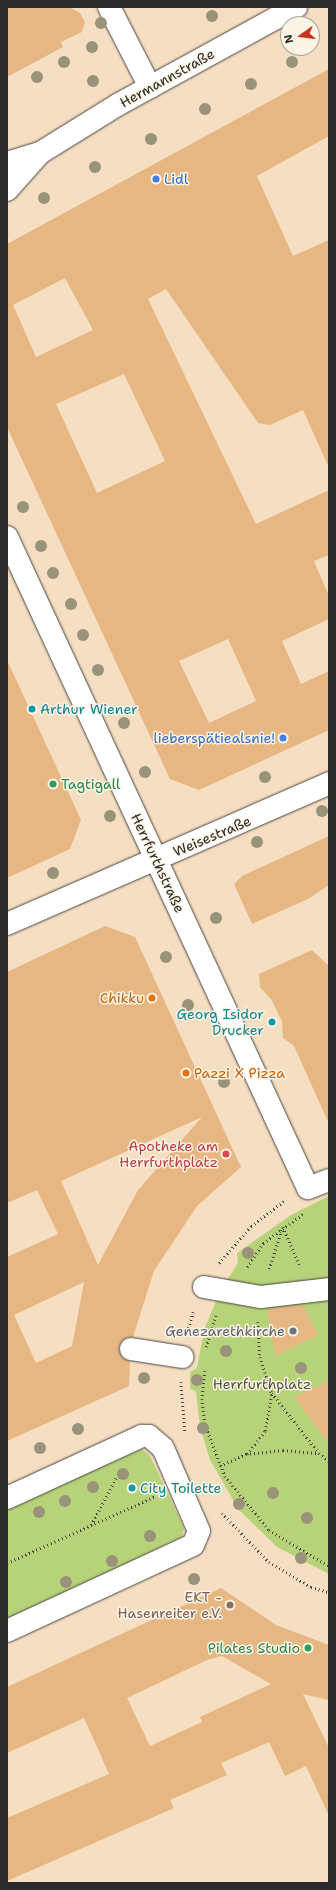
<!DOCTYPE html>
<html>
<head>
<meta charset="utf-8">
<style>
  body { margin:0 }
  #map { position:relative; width:336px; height:1890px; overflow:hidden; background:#f5dec1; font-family:"Shantell Sans",sans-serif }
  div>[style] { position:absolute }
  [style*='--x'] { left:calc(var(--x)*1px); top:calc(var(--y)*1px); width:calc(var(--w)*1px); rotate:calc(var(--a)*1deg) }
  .green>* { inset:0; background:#b6d379 }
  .building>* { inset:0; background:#e6b783 }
  .path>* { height:2.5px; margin-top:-1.25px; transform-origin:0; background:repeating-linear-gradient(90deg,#494642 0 1px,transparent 0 4px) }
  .roads { filter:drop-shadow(0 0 1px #494642) drop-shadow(0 0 1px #494642) }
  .minor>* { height:22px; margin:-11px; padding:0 11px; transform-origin:11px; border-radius:11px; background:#fff }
  .major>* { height:22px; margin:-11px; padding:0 11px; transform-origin:11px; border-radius:11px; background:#fff }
  .trees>* { width:12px; height:12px; margin:-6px; border-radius:50%; background:#999379 }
  .dots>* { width:11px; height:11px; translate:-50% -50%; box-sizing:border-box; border:2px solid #fcf5e5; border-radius:50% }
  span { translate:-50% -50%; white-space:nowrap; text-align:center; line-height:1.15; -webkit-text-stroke:3px #fcf5e5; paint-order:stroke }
  .street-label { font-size:14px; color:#2b2b2b }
  .shop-label { font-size:14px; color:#366cbe }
  .left { translate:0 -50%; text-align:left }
  .right { translate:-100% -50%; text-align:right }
  .culture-label { font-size:14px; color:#0d838f }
  .leisure-label { font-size:14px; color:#27864d }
  .food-label { font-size:14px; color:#c56008 }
  .health-label { font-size:14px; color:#be3a42 }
  .worship-label { font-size:14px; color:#5b616d }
  .park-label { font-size:14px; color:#4e553e }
  .education-label { font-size:14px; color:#785e54 }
  .frame { position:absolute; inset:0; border:8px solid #2b2b2b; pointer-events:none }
  .north { position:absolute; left:280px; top:16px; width:40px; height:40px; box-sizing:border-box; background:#fcf5e5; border:1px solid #a8a49b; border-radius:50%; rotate:256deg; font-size:11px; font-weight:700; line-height:16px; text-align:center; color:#2b2b2b }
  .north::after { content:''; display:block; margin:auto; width:14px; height:18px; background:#c8321e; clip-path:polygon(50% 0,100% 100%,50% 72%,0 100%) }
</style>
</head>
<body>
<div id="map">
  <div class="green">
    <i style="clip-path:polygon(329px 1196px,329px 1574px,277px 1547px,239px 1510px,210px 1460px,200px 1427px,196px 1392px,190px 1388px,190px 1372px,197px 1368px,204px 1330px,220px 1291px,238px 1263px,237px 1253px,291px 1215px)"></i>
    <i style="clip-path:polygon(142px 1449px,150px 1456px,184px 1528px,182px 1537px,7px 1620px,7px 1509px)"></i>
  </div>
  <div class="building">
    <i style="clip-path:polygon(7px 7px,69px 7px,80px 13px,85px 22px,82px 32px,61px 42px,63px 47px,7px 77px)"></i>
    <i style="clip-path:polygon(evenodd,329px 69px,329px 136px,257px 176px,293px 256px,329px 240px,329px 468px,303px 410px,270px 425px,258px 423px,166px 289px,148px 299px,256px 524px,329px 490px,329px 555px,314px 561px,329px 596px,329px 619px,282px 641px,301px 684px,329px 671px,329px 730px,199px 790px,170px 779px,7px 427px,7px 244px,329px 69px,65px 278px,93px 330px,36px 357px,13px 305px,65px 278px,329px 69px,124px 374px,165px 461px,97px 493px,56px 404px,124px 374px,329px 69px,228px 639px,256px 701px,209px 723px,179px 661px,228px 639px)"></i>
    <i style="clip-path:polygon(7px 660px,81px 820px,70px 849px,7px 878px)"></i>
    <i style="clip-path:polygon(329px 836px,329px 885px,308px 899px,252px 924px,234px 884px,242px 876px)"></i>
    <i style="clip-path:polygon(evenodd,105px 926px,135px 937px,241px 1167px,197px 1206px,154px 1271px,133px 1337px,126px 1338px,119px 1347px,123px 1358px,130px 1361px,129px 1386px,7px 1441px,7px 1257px,58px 1234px,37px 1190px,7px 1203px,7px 972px,105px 926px,202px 1117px,138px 1190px,98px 1265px,61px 1181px,202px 1117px,105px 926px,84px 1282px,72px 1346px,36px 1363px,14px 1315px,84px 1282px)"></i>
    <i style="clip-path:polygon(312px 950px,329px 966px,329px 1124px,294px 1046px,283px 1038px,282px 1021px,271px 999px,260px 987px,259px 974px)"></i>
    <i style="clip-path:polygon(303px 1305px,318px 1335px,275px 1356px,267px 1309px)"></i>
    <i style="clip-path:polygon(329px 1381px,329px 1444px,294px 1397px)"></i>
    <i style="clip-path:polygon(evenodd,221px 1588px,276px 1625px,329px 1645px,329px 1700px,303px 1694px,329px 1748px,329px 1816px,306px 1766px,285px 1776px,269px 1742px,221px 1763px,227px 1775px,170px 1800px,174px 1808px,7px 1881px,7px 1818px,109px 1774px,84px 1718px,7px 1753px,7px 1687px,221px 1588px,222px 1656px,271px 1684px,200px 1717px,202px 1722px,150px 1746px,127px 1698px,207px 1660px,222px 1656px)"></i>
  </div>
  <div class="path">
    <i style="--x:283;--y:1227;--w:43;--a:66.4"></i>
    <i style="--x:219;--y:1263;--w:49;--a:-49.1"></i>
    <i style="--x:251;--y:1226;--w:41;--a:-37.1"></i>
    <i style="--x:247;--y:1267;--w:29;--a:-56"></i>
    <i style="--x:263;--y:1243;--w:49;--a:-35.9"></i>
    <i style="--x:269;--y:1269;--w:43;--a:-72.4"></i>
    <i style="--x:258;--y:1322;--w:35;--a:87"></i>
    <i style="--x:260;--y:1357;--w:38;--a:72"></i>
    <i style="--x:272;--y:1393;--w:76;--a:51.9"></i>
    <i style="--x:187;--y:1332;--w:21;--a:-73"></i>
    <i style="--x:206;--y:1347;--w:34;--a:-73"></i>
    <i style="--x:205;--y:1371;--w:28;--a:96"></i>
    <i style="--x:202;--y:1399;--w:25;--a:83"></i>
    <i style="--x:205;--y:1424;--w:56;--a:69"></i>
    <i style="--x:225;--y:1476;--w:70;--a:50.8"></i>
    <i style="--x:269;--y:1530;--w:70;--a:31"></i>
    <i style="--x:181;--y:1382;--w:49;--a:85.3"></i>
    <i style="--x:247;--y:1454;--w:29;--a:-52"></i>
    <i style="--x:265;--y:1431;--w:39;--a:-80"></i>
    <i style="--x:220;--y:1466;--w:29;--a:-25"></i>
    <i style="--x:246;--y:1454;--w:37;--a:-6"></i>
    <i style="--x:283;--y:1450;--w:36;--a:5"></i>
    <i style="--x:319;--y:1453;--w:13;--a:39"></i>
    <i style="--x:222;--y:1513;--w:68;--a:46.2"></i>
    <i style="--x:269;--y:1562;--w:49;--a:30.8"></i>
    <i style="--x:311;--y:1587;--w:19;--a:16"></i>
    <i style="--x:91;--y:1525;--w:53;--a:-62"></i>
    <i style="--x:7;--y:1563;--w:163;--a:-24.2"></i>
  </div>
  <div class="roads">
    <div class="minor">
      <i style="--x:109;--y:7;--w:90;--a:62.9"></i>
      <i style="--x:7;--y:537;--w:717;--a:65.19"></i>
      <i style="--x:308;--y:1188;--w:22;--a:-21"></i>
      <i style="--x:7;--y:924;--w:352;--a:-23.6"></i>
      <i style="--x:204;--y:1287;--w:58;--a:10"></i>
      <i style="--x:261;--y:1297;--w:68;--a:-6.7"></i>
      <i style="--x:131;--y:1349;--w:52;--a:8.9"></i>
      <i style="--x:7;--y:1498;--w:149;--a:-24.7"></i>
      <i style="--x:142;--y:1436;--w:7;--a:0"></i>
      <i style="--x:149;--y:1436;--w:18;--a:41"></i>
      <i style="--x:163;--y:1448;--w:90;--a:66.6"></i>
      <i style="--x:199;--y:1531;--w:15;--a:113"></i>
      <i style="--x:193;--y:1545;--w:205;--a:155.2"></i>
    </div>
    <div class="major">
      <i style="--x:7;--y:163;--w:34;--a:-17"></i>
      <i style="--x:40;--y:153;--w:93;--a:-31.8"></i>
      <i style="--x:119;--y:104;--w:202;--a:-28.7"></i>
      <i style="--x:7;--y:190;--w:50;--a:-48.3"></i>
    </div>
  </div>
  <div class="trees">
    <i style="left:212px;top:16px"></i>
    <i style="left:101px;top:23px"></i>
    <i style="left:92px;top:47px"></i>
    <i style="left:64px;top:62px"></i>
    <i style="left:292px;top:62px"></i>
    <i style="left:37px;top:77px"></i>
    <i style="left:93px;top:81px"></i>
    <i style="left:251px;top:84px"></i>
    <i style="left:205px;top:109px"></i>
    <i style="left:151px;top:139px"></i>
    <i style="left:95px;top:167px"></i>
    <i style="left:44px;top:198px"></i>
    <i style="left:23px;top:507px"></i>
    <i style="left:41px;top:546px"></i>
    <i style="left:53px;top:573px"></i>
    <i style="left:71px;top:604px"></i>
    <i style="left:83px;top:635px"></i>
    <i style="left:98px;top:670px"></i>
    <i style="left:124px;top:723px"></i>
    <i style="left:145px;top:772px"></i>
    <i style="left:265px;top:777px"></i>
    <i style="left:322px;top:811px"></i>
    <i style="left:110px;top:816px"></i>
    <i style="left:257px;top:842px"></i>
    <i style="left:53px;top:873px"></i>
    <i style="left:216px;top:918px"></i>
    <i style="left:166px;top:957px"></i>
    <i style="left:188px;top:1005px"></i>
    <i style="left:224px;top:1082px"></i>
    <i style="left:248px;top:1253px"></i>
    <i style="left:226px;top:1351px"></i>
    <i style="left:301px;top:1368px"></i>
    <i style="left:144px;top:1378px"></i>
    <i style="left:197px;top:1380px"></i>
    <i style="left:203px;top:1428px"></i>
    <i style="left:78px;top:1429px"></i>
    <i style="left:40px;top:1448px"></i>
    <i style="left:123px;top:1474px"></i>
    <i style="left:93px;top:1487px"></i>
    <i style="left:273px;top:1493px"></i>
    <i style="left:65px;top:1501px"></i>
    <i style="left:239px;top:1504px"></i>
    <i style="left:39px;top:1512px"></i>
    <i style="left:307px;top:1518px"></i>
    <i style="left:150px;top:1536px"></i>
    <i style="left:301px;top:1558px"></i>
    <i style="left:112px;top:1561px"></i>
    <i style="left:194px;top:1579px"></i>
    <i style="left:66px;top:1582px"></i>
  </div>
  <div class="dots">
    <i style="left:156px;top:179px;background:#3f7fe0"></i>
    <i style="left:32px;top:709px;background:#0f9aa8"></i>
    <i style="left:283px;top:738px;background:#3f7fe0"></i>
    <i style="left:53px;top:784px;background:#2e9e5b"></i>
    <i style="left:152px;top:998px;background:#e8710a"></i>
    <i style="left:272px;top:1022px;background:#0f9aa8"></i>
    <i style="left:186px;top:1073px;background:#e8710a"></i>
    <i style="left:226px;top:1154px;background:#e0444e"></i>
    <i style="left:293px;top:1331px;background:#6b7280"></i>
    <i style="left:132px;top:1488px;background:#0f9aa8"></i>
    <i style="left:230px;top:1605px;background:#8d6e63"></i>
    <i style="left:308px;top:1648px;background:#2e9e5b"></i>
  </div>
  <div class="street-label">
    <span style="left:167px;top:78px;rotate:-29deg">Hermannstraße</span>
    <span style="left:212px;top:836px;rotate:-23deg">Weisestraße</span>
    <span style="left:158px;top:863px;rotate:65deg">Herrfurthstraße</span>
  </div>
  <div class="shop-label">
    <span class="left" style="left:164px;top:179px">Lidl</span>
    <span class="right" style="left:275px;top:738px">lieberspätiealsnie!</span>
  </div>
  <div class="culture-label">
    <span class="left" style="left:40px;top:709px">Arthur Wiener</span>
    <span class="right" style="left:264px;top:1022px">Georg Isidor<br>Drucker</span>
    <span class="left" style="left:140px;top:1488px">City Toilette</span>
  </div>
  <div class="leisure-label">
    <span class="left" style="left:61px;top:784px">Tagtigall</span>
    <span class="right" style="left:300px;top:1648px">Pilates Studio</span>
  </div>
  <div class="food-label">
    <span class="right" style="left:144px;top:998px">Chikku</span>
    <span class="left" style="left:194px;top:1073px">Pazzi X Pizza</span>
  </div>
  <div class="health-label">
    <span class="right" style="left:218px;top:1154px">Apotheke am<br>Herrfurthplatz</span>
  </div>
  <div class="worship-label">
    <span class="right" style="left:285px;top:1331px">Genezarethkirche</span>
  </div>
  <div class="park-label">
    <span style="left:262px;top:1384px">Herrfurthplatz</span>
  </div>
  <div class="education-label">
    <span class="right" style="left:222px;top:1605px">EKT -<br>Hasenreiter e.V.</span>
  </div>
  <div class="frame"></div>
  <div class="north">N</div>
</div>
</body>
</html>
